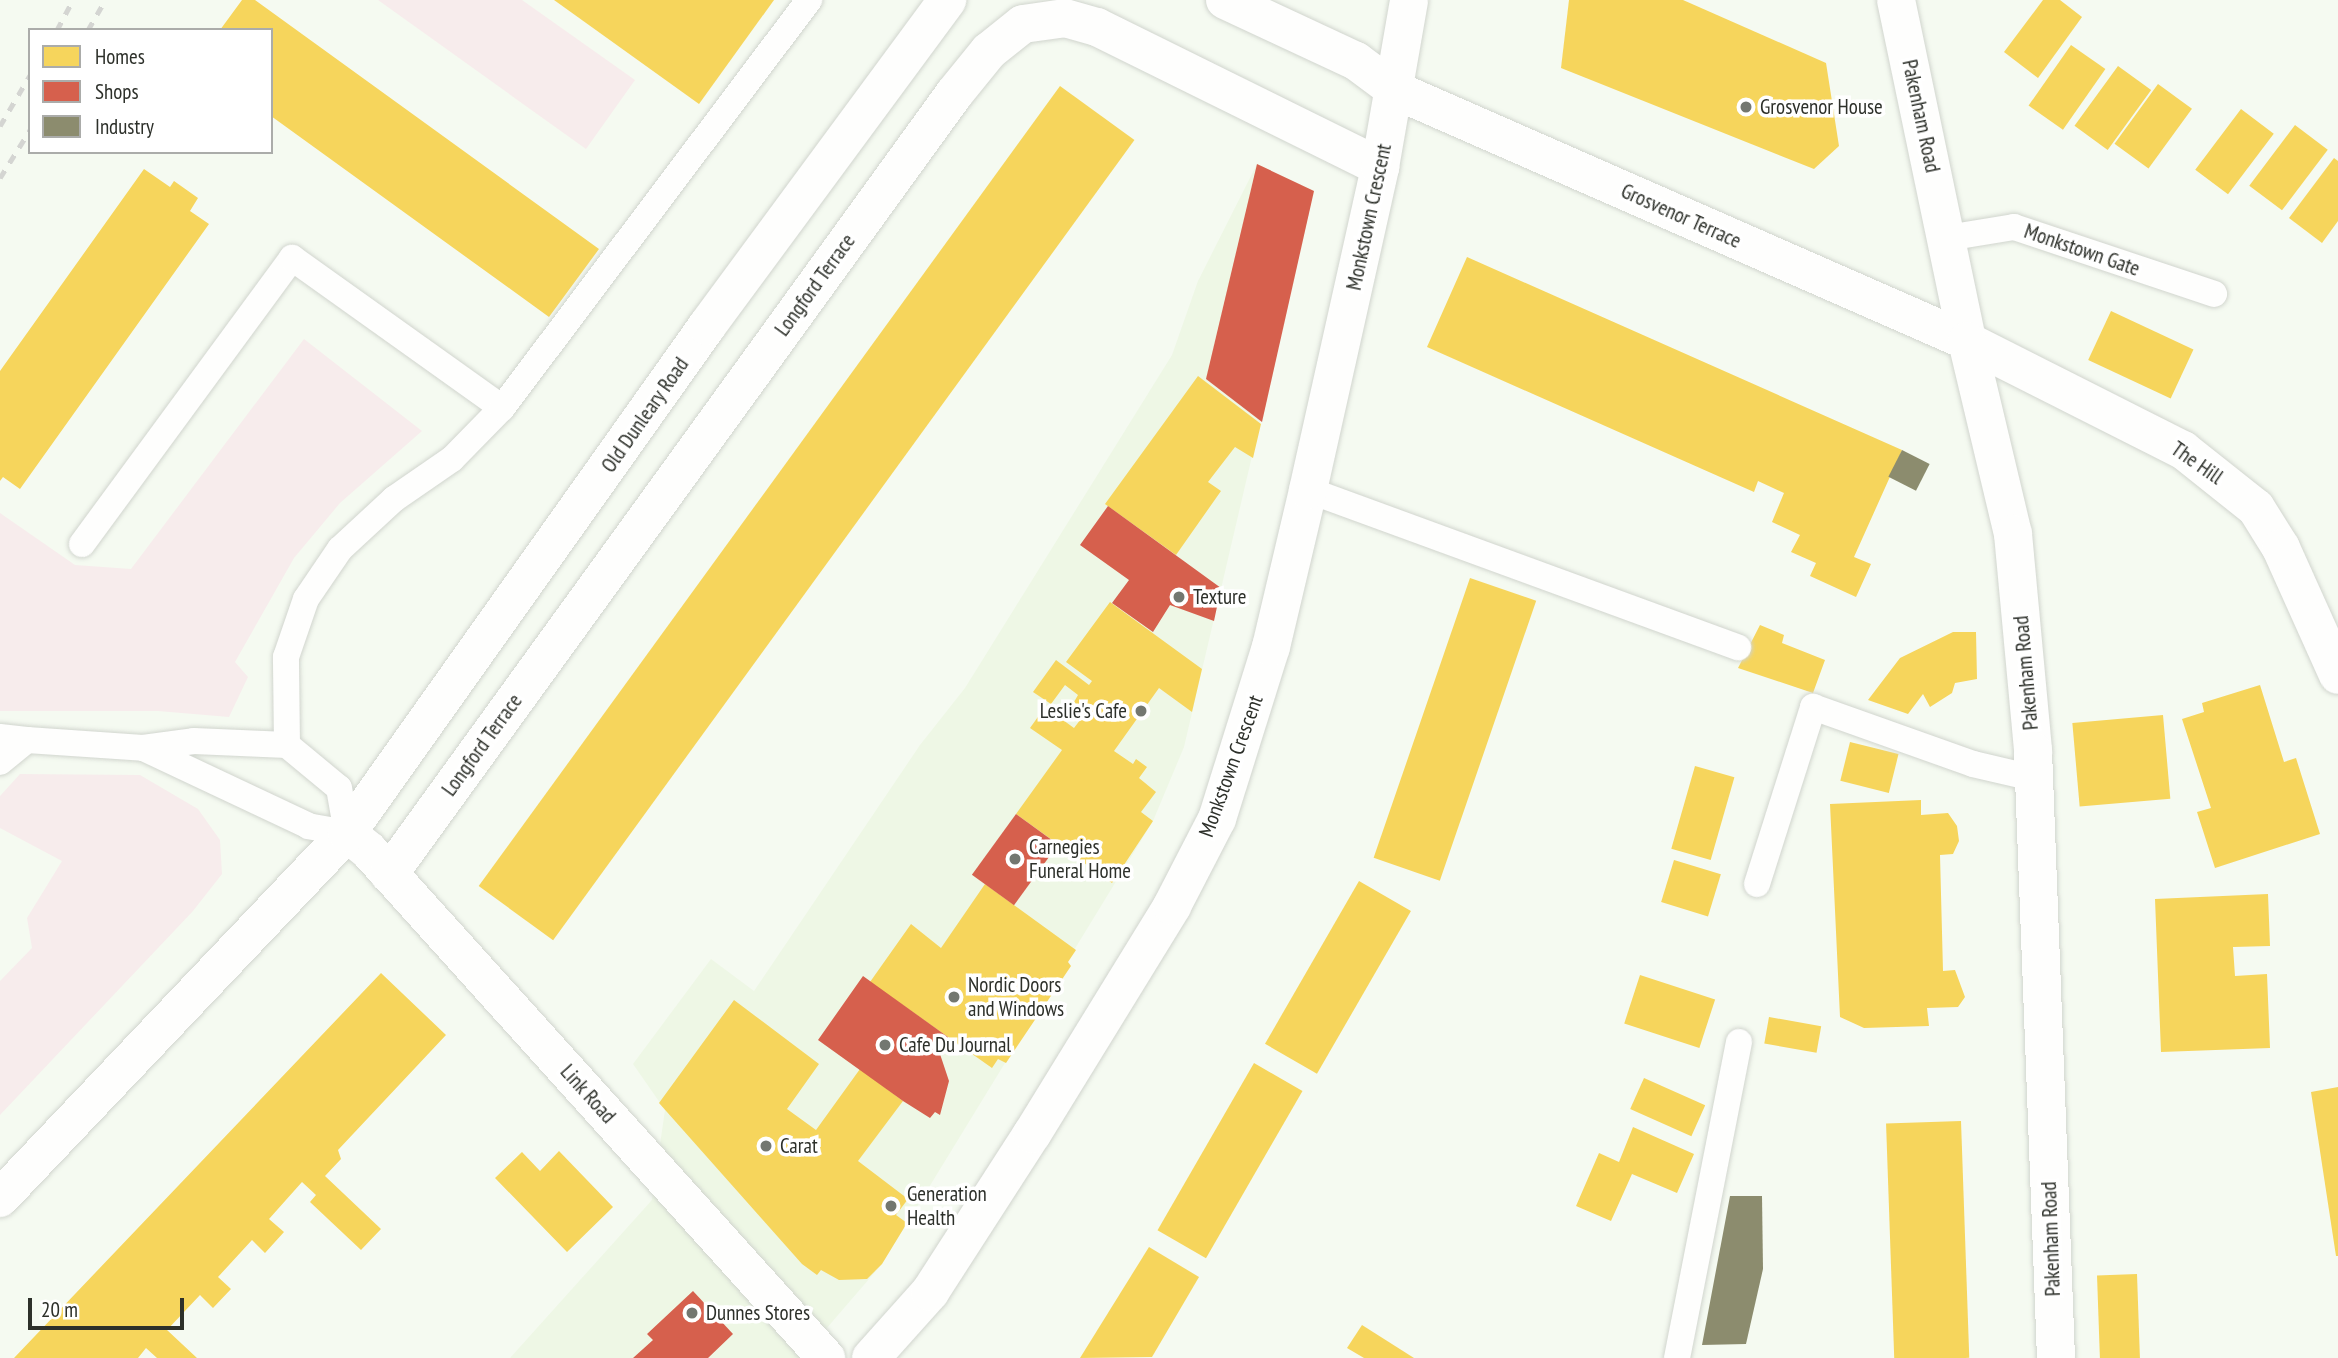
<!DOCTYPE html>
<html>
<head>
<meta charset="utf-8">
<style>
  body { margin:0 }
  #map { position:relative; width:2338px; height:1358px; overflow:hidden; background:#f5faf1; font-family:"PT Sans Narrow",sans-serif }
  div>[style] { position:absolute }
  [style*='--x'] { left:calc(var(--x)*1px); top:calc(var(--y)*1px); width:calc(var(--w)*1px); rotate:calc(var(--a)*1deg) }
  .built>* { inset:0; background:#eef7e5 }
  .green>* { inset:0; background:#f7ecec }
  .homes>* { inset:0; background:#f6d55c; transform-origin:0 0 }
  .shops>* { inset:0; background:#d6604d; transform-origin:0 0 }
  .industry>* { inset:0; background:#8c8c6e; transform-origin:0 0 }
  .roads { filter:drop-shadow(0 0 2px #d1d5ce) drop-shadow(0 0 2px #d1d5ce) }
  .lane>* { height:26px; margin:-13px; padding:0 13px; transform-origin:13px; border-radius:13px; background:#fefefd }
  .street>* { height:38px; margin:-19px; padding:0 19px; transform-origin:19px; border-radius:19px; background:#fefefd }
  .secondary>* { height:38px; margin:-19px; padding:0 19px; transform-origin:19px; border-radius:19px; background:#fefefd }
  .highway>* { height:38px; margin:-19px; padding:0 19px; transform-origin:19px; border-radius:19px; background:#fefefd }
  .rail>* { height:5px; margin-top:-2.5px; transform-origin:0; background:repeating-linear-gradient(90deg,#d4d5d2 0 9px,transparent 0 18px) }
  .dots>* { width:19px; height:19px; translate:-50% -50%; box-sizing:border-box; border:4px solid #fff; border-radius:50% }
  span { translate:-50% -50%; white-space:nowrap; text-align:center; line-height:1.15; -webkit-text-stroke:7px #fff; paint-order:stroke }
  .poi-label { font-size:21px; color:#2d302a }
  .left { translate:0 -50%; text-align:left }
  .right { translate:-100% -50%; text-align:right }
  .street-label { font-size:21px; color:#2d302a }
  .legend { position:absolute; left:28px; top:28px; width:245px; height:126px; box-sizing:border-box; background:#fff; border:2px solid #abacaa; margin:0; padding:9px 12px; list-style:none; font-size:21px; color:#2d302a }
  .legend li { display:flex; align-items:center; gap:14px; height:35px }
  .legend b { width:35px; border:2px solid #abacaa }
  .scale { position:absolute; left:28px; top:1298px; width:156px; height:32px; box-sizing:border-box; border:4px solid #2d302a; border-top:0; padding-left:9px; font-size:21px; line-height:24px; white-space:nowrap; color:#2d302a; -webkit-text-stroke:5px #fff; paint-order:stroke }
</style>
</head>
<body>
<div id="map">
  <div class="built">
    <i style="clip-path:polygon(1257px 164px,1314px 191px,1184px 747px,1153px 821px,882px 1264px,801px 1358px,510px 1358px,652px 1200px,665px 1110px,633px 1064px,711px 959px,754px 991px,920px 745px,965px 688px,1172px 355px,1198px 281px)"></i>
  </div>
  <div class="green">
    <i style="clip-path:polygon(378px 0,522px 0,635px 80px,586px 149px)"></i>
    <i style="clip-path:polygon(304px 339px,422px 431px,340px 503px,294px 558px,235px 662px,248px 677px,229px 717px,158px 711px,0 711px,0 513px,75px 565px,131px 569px)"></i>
    <i style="clip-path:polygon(20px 774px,140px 775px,198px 809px,220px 840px,222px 874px,193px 911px,0 1115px,0 981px,32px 948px,27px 918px,62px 861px,0 828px,0 796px)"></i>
  </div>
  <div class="homes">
    <i style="clip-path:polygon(242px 0,255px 0,599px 249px,549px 317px,271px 116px,271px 30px,220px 30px)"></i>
    <i style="clip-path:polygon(554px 0,774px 0,699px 104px)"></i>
    <i style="clip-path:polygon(1569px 0,1683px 0,1826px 63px,1839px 146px,1814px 169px,1561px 68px)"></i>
    <i style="clip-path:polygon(2043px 0,2060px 0,2082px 17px,2038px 78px,2004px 52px)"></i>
    <i style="left:2071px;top:45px;width:42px;height:74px;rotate:35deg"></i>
    <i style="left:2118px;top:66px;width:41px;height:74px;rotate:36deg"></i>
    <i style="left:2158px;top:84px;width:42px;height:74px;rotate:36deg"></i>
    <i style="left:1060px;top:86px;width:92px;height:989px;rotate:36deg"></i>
    <i style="left:2241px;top:109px;width:41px;height:76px;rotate:37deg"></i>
    <i style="left:2295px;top:125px;width:41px;height:76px;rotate:37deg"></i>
    <i style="clip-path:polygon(2334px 158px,2338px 161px,2338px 221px,2322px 243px,2289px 218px)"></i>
    <i style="clip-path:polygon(144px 169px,170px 187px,174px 181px,198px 198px,190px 211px,209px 224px,20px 489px,3px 477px,0 481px,0 371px)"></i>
    <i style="clip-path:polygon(1467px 257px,1902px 450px,1854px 557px,1871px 564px,1856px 597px,1810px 576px,1816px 563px,1791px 552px,1800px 535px,1772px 522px,1784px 493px,1758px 481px,1754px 492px,1427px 347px)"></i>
    <i style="left:2111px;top:311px;width:91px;height:54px;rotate:25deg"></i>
    <i style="clip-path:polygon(1198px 376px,1261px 424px,1253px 458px,1235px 447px,1208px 482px,1221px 491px,1176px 555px,1105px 504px)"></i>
    <i style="left:1470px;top:578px;width:70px;height:296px;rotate:19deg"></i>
    <i style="clip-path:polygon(1110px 602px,1202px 669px,1192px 712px,1159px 688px,1114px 751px,1133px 764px,1136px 759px,1147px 767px,1139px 778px,1156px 792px,1141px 812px,1153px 821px,1112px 883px,1016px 814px,1062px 750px,1030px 728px,1045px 707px,1074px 728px,1087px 711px,1074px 702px,1078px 695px,1065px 685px,1051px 704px,1033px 692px,1056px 660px,1089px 685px,1092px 681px,1066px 662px)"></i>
    <i style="clip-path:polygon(1760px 625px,1784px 635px,1782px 643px,1825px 660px,1813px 693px,1738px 668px)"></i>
    <i style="clip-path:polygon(1953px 632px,1976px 632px,1977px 679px,1955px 683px,1952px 693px,1930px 707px,1923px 694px,1908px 714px,1868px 700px,1900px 658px)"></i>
    <i style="clip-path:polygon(2260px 685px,2284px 762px,2296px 758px,2320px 834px,2215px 868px,2197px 812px,2211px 808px,2182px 719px,2204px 712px,2202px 703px)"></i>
    <i style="left:2163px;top:715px;width:84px;height:91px;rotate:85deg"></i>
    <i style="left:1850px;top:742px;width:50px;height:40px;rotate:14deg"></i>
    <i style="left:1695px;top:766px;width:41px;height:86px;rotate:16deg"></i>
    <i style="clip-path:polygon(1921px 800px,1921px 815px,1948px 813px,1957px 826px,1959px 841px,1953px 854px,1940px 855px,1943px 971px,1955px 970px,1965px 997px,1958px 1007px,1927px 1008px,1929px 1026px,1864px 1028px,1840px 1017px,1830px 804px)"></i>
    <i style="left:1674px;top:860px;width:49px;height:44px;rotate:17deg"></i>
    <i style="left:1359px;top:881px;width:60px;height:188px;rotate:30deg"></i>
    <i style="clip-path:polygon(985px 884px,1076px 950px,1068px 962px,1071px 966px,1006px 1063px,998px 1059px,992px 1068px,870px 982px,911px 924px,941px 948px)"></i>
    <i style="clip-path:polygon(2268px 894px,2270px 946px,2233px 947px,2235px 976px,2267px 974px,2270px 1048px,2161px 1052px,2155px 899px)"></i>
    <i style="clip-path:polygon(381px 973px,446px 1035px,338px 1150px,341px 1159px,325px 1176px,381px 1229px,361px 1250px,310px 1202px,316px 1195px,302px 1182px,269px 1219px,284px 1232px,265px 1253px,252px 1240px,218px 1277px,231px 1289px,213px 1308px,200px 1295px,167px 1330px,197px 1358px,157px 1358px,146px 1348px,138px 1358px,14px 1358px)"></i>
    <i style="left:1640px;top:975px;width:79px;height:51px;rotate:18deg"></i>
    <i style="clip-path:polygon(734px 1000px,819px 1064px,787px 1109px,816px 1130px,860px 1069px,903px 1101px,858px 1161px,908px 1199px,896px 1215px,907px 1223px,882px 1264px,867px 1279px,839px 1280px,821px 1270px,817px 1275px,802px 1264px,659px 1103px)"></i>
    <i style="left:1769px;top:1017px;width:53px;height:27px;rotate:10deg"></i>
    <i style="left:1254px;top:1063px;width:56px;height:193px;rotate:30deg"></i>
    <i style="left:1644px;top:1078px;width:67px;height:34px;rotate:24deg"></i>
    <i style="clip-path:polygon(2338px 1087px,2338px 1256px,2336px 1256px,2311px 1092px)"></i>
    <i style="left:1961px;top:1121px;width:237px;height:75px;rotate:88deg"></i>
    <i style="clip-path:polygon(1633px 1127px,1694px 1154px,1677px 1193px,1632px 1174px,1611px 1221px,1576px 1206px,1599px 1153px,1619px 1162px)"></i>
    <i style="clip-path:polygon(559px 1151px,613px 1207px,567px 1252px,495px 1178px,522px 1152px,540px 1171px)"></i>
    <i style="clip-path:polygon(1149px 1247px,1199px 1277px,1152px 1357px,1080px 1358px)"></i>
    <i style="left:2137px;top:1274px;width:84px;height:40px;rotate:88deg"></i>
    <i style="clip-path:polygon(1362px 1325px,1414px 1358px,1364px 1358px,1347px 1348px)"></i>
  </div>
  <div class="shops">
    <i style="clip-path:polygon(1257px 164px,1314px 191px,1262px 422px,1206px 379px)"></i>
    <i style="clip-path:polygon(1108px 506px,1221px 588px,1214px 621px,1170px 605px,1153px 632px,1112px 603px,1129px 580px,1080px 545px)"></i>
    <i style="left:1016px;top:814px;width:52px;height:75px;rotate:36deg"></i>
    <i style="clip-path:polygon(863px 976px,948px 1037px,939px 1051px,949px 1081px,940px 1115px,935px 1112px,930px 1118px,903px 1101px,818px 1040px)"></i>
    <i style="clip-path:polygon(693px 1291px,733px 1334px,708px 1358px,633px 1358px,653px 1340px,647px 1334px)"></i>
  </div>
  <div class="industry">
    <i style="left:1902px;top:450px;width:31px;height:30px;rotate:27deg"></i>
    <i style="clip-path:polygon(1730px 1196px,1762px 1196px,1763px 1269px,1746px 1344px,1702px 1345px)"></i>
  </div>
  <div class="roads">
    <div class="lane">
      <i style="--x:1947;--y:238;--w:68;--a:-9.3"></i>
      <i style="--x:2014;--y:227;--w:211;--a:18.5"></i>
      <i style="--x:1308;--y:490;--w:458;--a:20.1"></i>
      <i style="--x:82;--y:544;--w:355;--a:-53.7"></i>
      <i style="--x:292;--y:258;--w:258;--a:35.5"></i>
      <i style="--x:0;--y:737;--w:27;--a:6"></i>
      <i style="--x:27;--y:740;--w:35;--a:141"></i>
      <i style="--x:27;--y:740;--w:116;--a:3.9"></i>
      <i style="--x:143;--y:748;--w:51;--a:-7.8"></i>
      <i style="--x:194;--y:741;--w:93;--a:2.5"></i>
      <i style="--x:287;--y:745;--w:67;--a:39.6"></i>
      <i style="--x:339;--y:788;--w:46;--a:79.9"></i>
      <i style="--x:347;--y:833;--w:39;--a:-170"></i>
      <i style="--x:309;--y:826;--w:183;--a:-154.8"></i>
      <i style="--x:287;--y:745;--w:88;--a:-90.7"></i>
      <i style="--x:286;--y:657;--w:61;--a:-71"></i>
      <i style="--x:306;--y:599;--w:60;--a:-55.8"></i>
      <i style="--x:340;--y:549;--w:74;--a:-42.8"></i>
      <i style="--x:394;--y:499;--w:70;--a:-34.6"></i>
      <i style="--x:452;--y:459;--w:71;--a:-45.6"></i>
      <i style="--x:502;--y:408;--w:511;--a:-53.04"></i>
      <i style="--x:1757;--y:884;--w:186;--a:-72.4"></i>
      <i style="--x:1813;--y:707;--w:170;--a:19.6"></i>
      <i style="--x:1973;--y:764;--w:62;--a:13.1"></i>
      <i style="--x:1677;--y:1358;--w:322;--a:-78.9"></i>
    </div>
    <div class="street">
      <i style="--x:1225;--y:0;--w:145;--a:25"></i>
      <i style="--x:1356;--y:61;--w:49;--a:36.6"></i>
      <i style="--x:1395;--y:90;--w:625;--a:23.69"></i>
      <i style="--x:1967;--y:341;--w:242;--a:26.8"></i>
      <i style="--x:2183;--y:450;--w:93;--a:38.5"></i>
      <i style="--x:2256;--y:508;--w:47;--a:58"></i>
      <i style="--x:2281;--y:548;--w:139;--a:65.8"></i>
      <i style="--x:1896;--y:0;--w:348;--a:78.2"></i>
      <i style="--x:1967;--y:341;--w:198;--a:76.6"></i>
      <i style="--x:2013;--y:534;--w:218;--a:84.7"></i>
      <i style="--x:2033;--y:751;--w:607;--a:87.83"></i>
      <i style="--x:347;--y:833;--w:28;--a:39"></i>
      <i style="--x:369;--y:851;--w:683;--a:47.97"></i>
      <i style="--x:389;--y:874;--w:963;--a:-54.08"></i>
      <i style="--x:954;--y:94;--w:55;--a:-50.9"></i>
      <i style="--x:989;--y:51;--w:43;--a:-38.5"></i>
      <i style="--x:1023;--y:24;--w:42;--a:-8.1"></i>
      <i style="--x:1065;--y:18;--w:33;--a:16"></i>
      <i style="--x:1097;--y:27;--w:316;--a:26.3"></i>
    </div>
    <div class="secondary">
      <i style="--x:871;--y:1358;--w:89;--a:-48.2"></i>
      <i style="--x:930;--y:1292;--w:188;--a:-57.2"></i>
      <i style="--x:1032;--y:1134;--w:268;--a:-58.4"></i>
      <i style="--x:1172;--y:906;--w:98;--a:-62.7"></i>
      <i style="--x:1217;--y:819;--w:180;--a:-72.6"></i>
      <i style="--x:1271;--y:647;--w:161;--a:-76.7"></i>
      <i style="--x:1308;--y:490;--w:331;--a:-77.4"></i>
      <i style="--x:1380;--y:167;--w:169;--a:-80.1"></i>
    </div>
    <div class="highway">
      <i style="--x:0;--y:1198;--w:504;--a:-46.45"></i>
      <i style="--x:347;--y:833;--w:622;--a:-54.62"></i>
      <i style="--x:707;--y:326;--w:405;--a:-53.6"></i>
    </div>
  </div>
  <div class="rail">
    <i style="--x:57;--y:30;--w:34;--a:-62"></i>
    <i style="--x:88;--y:30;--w:34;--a:-60"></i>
    <i style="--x:0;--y:126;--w:59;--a:-59.5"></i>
    <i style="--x:0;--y:178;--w:57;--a:-58"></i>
  </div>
  <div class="dots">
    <i style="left:1746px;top:107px;background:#737770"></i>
    <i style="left:1179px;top:597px;background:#737770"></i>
    <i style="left:1141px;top:711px;background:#737770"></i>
    <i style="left:1015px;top:859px;background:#737770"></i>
    <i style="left:954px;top:997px;background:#737770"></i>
    <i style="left:885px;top:1045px;background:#737770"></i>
    <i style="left:766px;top:1146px;background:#737770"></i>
    <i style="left:891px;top:1206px;background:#737770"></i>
    <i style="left:692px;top:1313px;background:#737770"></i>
  </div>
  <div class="poi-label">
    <span class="left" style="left:1760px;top:107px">Grosvenor House</span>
    <span class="left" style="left:1193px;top:597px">Texture</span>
    <span class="right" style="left:1127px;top:711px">Leslie's Cafe</span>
    <span class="left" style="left:1029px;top:859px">Carnegies<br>Funeral Home</span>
    <span class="left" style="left:968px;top:997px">Nordic Doors<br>and Windows</span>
    <span class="left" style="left:899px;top:1045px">Cafe Du Journal</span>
    <span class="left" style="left:780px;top:1146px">Carat</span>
    <span class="left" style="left:907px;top:1206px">Generation<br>Health</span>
    <span class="left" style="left:706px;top:1313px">Dunnes Stores</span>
  </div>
  <div class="street-label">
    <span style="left:1921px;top:116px;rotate:78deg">Pakenham Road</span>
    <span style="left:1681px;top:216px;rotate:24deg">Grosvenor Terrace</span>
    <span style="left:1369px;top:217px;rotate:-78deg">Monkstown Crescent</span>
    <span style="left:2082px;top:250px;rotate:19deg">Monkstown Gate</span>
    <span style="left:815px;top:285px;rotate:-54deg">Longford Terrace</span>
    <span style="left:645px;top:415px;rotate:-55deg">Old Dunleary Road</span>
    <span style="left:2197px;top:463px;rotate:35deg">The Hill</span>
    <span style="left:2026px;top:673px;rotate:-95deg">Pakenham Road</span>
    <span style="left:482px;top:745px;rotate:-54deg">Longford Terrace</span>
    <span style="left:1231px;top:766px;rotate:-70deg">Monkstown Crescent</span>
    <span style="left:588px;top:1094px;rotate:48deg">Link Road</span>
    <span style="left:2051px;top:1239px;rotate:-92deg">Pakenham Road</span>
  </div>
  <ul class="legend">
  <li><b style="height:19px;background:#f6d55c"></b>Homes</li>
  <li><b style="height:19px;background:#d6604d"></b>Shops</li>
  <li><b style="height:19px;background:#8c8c6e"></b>Industry</li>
  </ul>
  <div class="scale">20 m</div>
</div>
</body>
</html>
